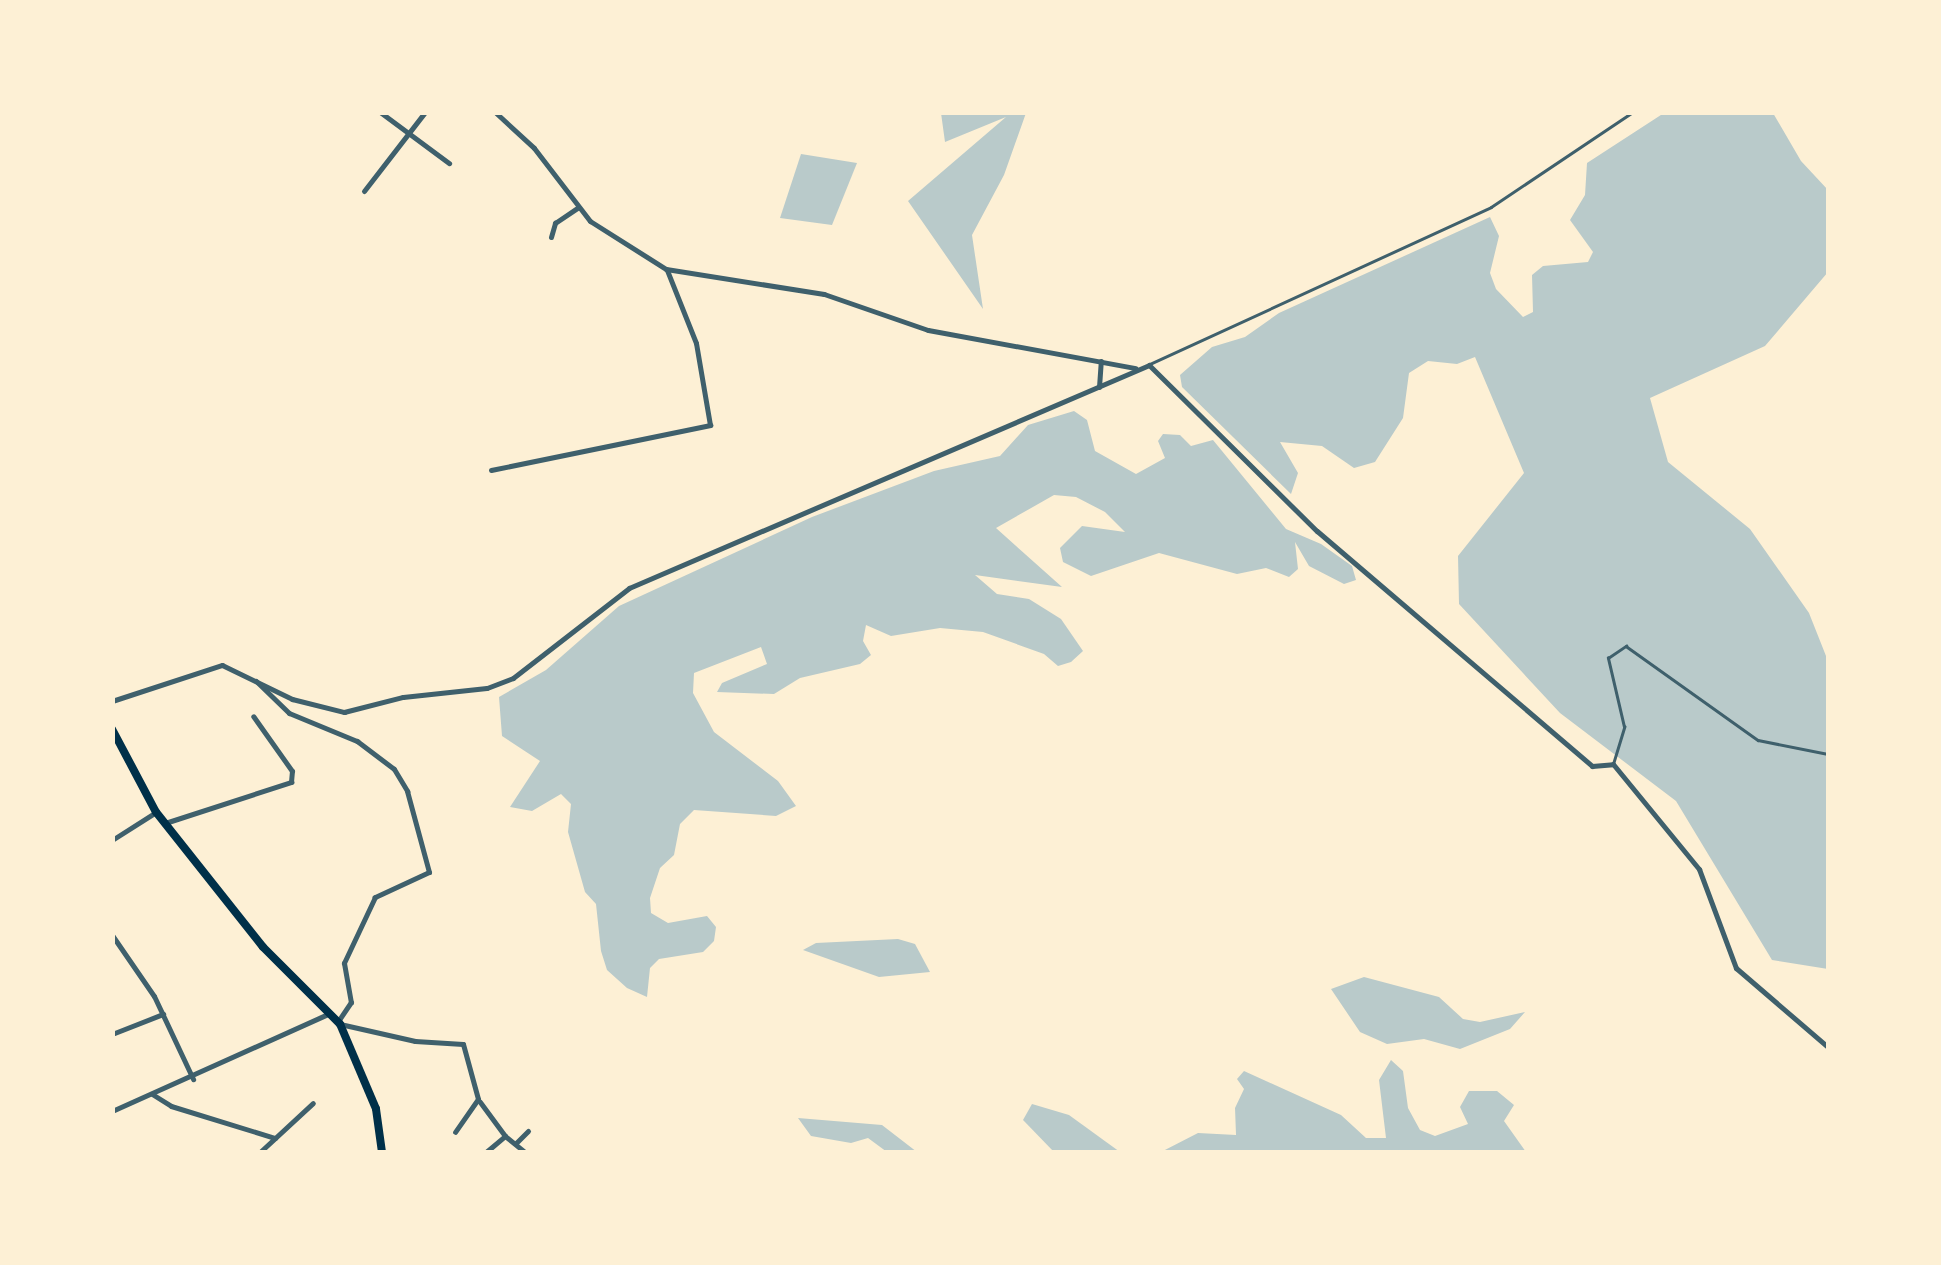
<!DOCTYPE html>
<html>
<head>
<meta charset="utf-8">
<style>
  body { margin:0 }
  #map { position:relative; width:1941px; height:1265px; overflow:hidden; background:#fdf0d5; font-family:"Work Sans",sans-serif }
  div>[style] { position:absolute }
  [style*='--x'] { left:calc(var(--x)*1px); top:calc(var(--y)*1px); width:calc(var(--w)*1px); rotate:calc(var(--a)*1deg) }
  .green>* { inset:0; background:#b9caca }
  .service>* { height:2.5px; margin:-1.25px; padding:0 1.25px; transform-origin:1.25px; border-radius:1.25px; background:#3f606c }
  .minor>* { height:5px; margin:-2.5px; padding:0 2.5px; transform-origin:2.5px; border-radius:2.5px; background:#3f606c }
  .primary>* { height:8px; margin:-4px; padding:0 4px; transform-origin:4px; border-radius:4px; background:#003049 }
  span { translate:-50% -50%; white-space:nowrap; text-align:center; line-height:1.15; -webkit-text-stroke:9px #fdf0d5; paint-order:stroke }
  .frame { position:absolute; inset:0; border:115px solid #fdf0d5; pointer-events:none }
</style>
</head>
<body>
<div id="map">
  <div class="green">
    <i style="clip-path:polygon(941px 113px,1026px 113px,1004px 175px,972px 235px,983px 309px,908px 201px,1006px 117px,945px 142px)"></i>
    <i style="clip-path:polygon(1664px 113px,1773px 113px,1801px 161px,1828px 190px,1828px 272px,1765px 346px,1650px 398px,1668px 462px,1750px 529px,1809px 613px,1828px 661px,1828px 969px,1772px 960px,1676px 801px,1560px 713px,1459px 604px,1458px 556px,1524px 473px,1475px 357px,1457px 364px,1428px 361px,1409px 373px,1403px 418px,1375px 462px,1354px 468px,1322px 446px,1280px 442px,1298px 473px,1291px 494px,1182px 387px,1180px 375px,1212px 347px,1245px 337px,1279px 313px,1490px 217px,1499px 236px,1490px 273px,1496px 289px,1523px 317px,1533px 312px,1532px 275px,1543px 266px,1588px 262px,1593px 252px,1570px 220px,1585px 195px,1587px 163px)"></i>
    <i style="clip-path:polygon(801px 154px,857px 163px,832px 225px,780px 218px)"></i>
    <i style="clip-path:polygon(1074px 411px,1087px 420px,1095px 451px,1136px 474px,1165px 458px,1158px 441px,1163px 434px,1180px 435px,1191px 446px,1213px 440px,1286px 529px,1321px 544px,1352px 566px,1356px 580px,1344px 584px,1309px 566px,1295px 542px,1298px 569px,1289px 577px,1266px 568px,1237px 574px,1159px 553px,1091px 576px,1063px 562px,1060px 548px,1082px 526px,1125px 532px,1105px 512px,1076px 497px,1054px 495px,996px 528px,1062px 587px,975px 575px,997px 594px,1029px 599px,1061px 619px,1083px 651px,1071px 662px,1058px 666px,1044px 654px,983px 632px,940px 628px,891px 636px,866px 625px,863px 641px,871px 655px,860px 664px,800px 678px,774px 694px,717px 692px,722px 683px,767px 664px,761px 647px,694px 673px,693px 693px,714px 732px,778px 781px,796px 806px,776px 816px,694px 810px,680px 824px,674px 855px,660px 868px,650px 898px,651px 913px,668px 923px,707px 916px,716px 927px,714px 941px,703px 952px,659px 959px,650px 968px,647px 997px,627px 988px,607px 970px,601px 951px,596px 904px,585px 892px,568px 832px,571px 804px,561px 794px,532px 811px,510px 807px,540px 761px,502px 736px,499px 697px,546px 670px,619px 606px,812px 517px,934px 471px,1000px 456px,1028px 425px)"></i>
    <i style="clip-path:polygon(898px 939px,915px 944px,930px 972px,879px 977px,803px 950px,816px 943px)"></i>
    <i style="clip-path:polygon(1364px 977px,1439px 997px,1463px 1019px,1480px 1022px,1525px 1012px,1510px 1029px,1460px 1049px,1424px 1039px,1387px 1044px,1360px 1032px,1331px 989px)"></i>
    <i style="clip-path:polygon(1391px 1060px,1403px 1071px,1408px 1108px,1420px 1130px,1435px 1136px,1468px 1124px,1460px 1107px,1469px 1091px,1497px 1091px,1514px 1105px,1504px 1121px,1526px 1152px,1161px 1152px,1198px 1133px,1236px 1135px,1235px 1108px,1244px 1089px,1237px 1079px,1244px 1071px,1341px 1115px,1366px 1138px,1386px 1138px,1379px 1080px)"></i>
    <i style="clip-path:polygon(1032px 1104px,1069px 1115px,1120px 1152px,1054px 1152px,1023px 1120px)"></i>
    <i style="clip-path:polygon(798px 1118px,882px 1125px,917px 1152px,887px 1152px,868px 1138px,851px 1143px,811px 1136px)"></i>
  </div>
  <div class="service">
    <i style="--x:1150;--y:364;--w:375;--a:-24.7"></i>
    <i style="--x:1491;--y:207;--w:171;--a:-33.8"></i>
    <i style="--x:1613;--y:764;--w:39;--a:-73"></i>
    <i style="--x:1624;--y:727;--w:71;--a:-103.1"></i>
    <i style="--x:1608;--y:658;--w:22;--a:-34"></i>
    <i style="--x:1626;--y:646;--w:162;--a:35.5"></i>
    <i style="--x:1758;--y:740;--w:71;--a:11.3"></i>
  </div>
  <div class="minor">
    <i style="--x:380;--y:112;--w:86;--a:36.5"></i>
    <i style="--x:495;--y:112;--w:53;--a:42.7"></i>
    <i style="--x:534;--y:148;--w:92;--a:52.5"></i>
    <i style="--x:590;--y:221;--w:90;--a:32.3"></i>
    <i style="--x:666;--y:269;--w:160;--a:9"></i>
    <i style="--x:824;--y:294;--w:110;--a:19.1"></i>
    <i style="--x:928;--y:330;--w:211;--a:10.4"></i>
    <i style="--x:364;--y:191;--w:100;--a:-52.3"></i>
    <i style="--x:551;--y:237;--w:15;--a:-74"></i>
    <i style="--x:555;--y:223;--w:27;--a:-34"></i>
    <i style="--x:1099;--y:387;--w:26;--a:-86"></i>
    <i style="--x:491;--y:470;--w:224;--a:-11.6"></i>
    <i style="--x:710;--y:425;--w:83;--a:-99.7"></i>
    <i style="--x:696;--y:343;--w:79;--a:-111.7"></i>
    <i style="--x:256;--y:681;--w:46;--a:44.1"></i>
    <i style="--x:289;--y:713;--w:74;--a:22.4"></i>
    <i style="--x:357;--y:741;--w:46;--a:37.1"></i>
    <i style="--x:394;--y:769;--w:26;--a:59"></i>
    <i style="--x:407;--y:791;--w:84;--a:74.8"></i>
    <i style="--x:429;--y:872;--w:60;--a:155.2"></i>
    <i style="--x:375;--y:897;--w:73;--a:115.2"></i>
    <i style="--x:344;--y:963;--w:40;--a:80"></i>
    <i style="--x:351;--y:1002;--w:23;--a:124"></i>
    <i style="--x:112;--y:701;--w:116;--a:-18.1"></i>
    <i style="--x:222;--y:665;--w:78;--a:25.9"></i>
    <i style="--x:292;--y:699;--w:54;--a:14"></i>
    <i style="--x:344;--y:712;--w:61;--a:-14.3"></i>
    <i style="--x:403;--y:697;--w:84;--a:-6.1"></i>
    <i style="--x:487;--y:688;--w:28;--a:-21"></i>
    <i style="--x:513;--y:678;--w:147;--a:-37.8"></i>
    <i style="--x:629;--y:588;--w:566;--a:-23.21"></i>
    <i style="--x:1149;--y:365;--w:236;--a:44.7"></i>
    <i style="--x:1317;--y:531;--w:362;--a:40.5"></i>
    <i style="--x:1592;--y:766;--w:21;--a:-5"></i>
    <i style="--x:1613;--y:764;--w:136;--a:50.7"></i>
    <i style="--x:1699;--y:869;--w:106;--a:69.5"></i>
    <i style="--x:1736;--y:968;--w:121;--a:40.7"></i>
    <i style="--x:165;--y:823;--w:133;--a:-18"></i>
    <i style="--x:291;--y:782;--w:11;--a:-85"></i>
    <i style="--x:292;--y:771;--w:67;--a:-125.3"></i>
    <i style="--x:112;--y:840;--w:52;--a:-32.5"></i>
    <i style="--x:112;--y:935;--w:74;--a:55.5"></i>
    <i style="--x:154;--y:996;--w:92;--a:64.8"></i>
    <i style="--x:340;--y:1024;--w:77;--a:12.8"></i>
    <i style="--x:415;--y:1041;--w:48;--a:3.6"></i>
    <i style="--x:463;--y:1044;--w:57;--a:74.7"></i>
    <i style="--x:478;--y:1099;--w:40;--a:124.9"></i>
    <i style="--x:112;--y:1034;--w:55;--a:-21.4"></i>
    <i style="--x:152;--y:1094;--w:22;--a:32"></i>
    <i style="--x:171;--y:1106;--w:109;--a:17.1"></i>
    <i style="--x:480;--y:1102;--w:42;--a:53.7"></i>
    <i style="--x:112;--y:1111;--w:237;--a:-24.2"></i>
    <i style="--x:516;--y:1143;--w:17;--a:-45"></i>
    <i style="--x:260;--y:1152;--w:72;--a:-42.8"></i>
    <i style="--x:486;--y:1152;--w:25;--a:-40"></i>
    <i style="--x:505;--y:1136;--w:26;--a:39"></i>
  </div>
  <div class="primary">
    <i style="--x:112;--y:729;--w:94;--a:62.1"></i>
    <i style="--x:156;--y:812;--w:172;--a:51.6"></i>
    <i style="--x:263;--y:947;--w:109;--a:45"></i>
    <i style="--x:340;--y:1024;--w:92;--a:67"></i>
    <i style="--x:376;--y:1109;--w:43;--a:82.1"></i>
  </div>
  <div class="frame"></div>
</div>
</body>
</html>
